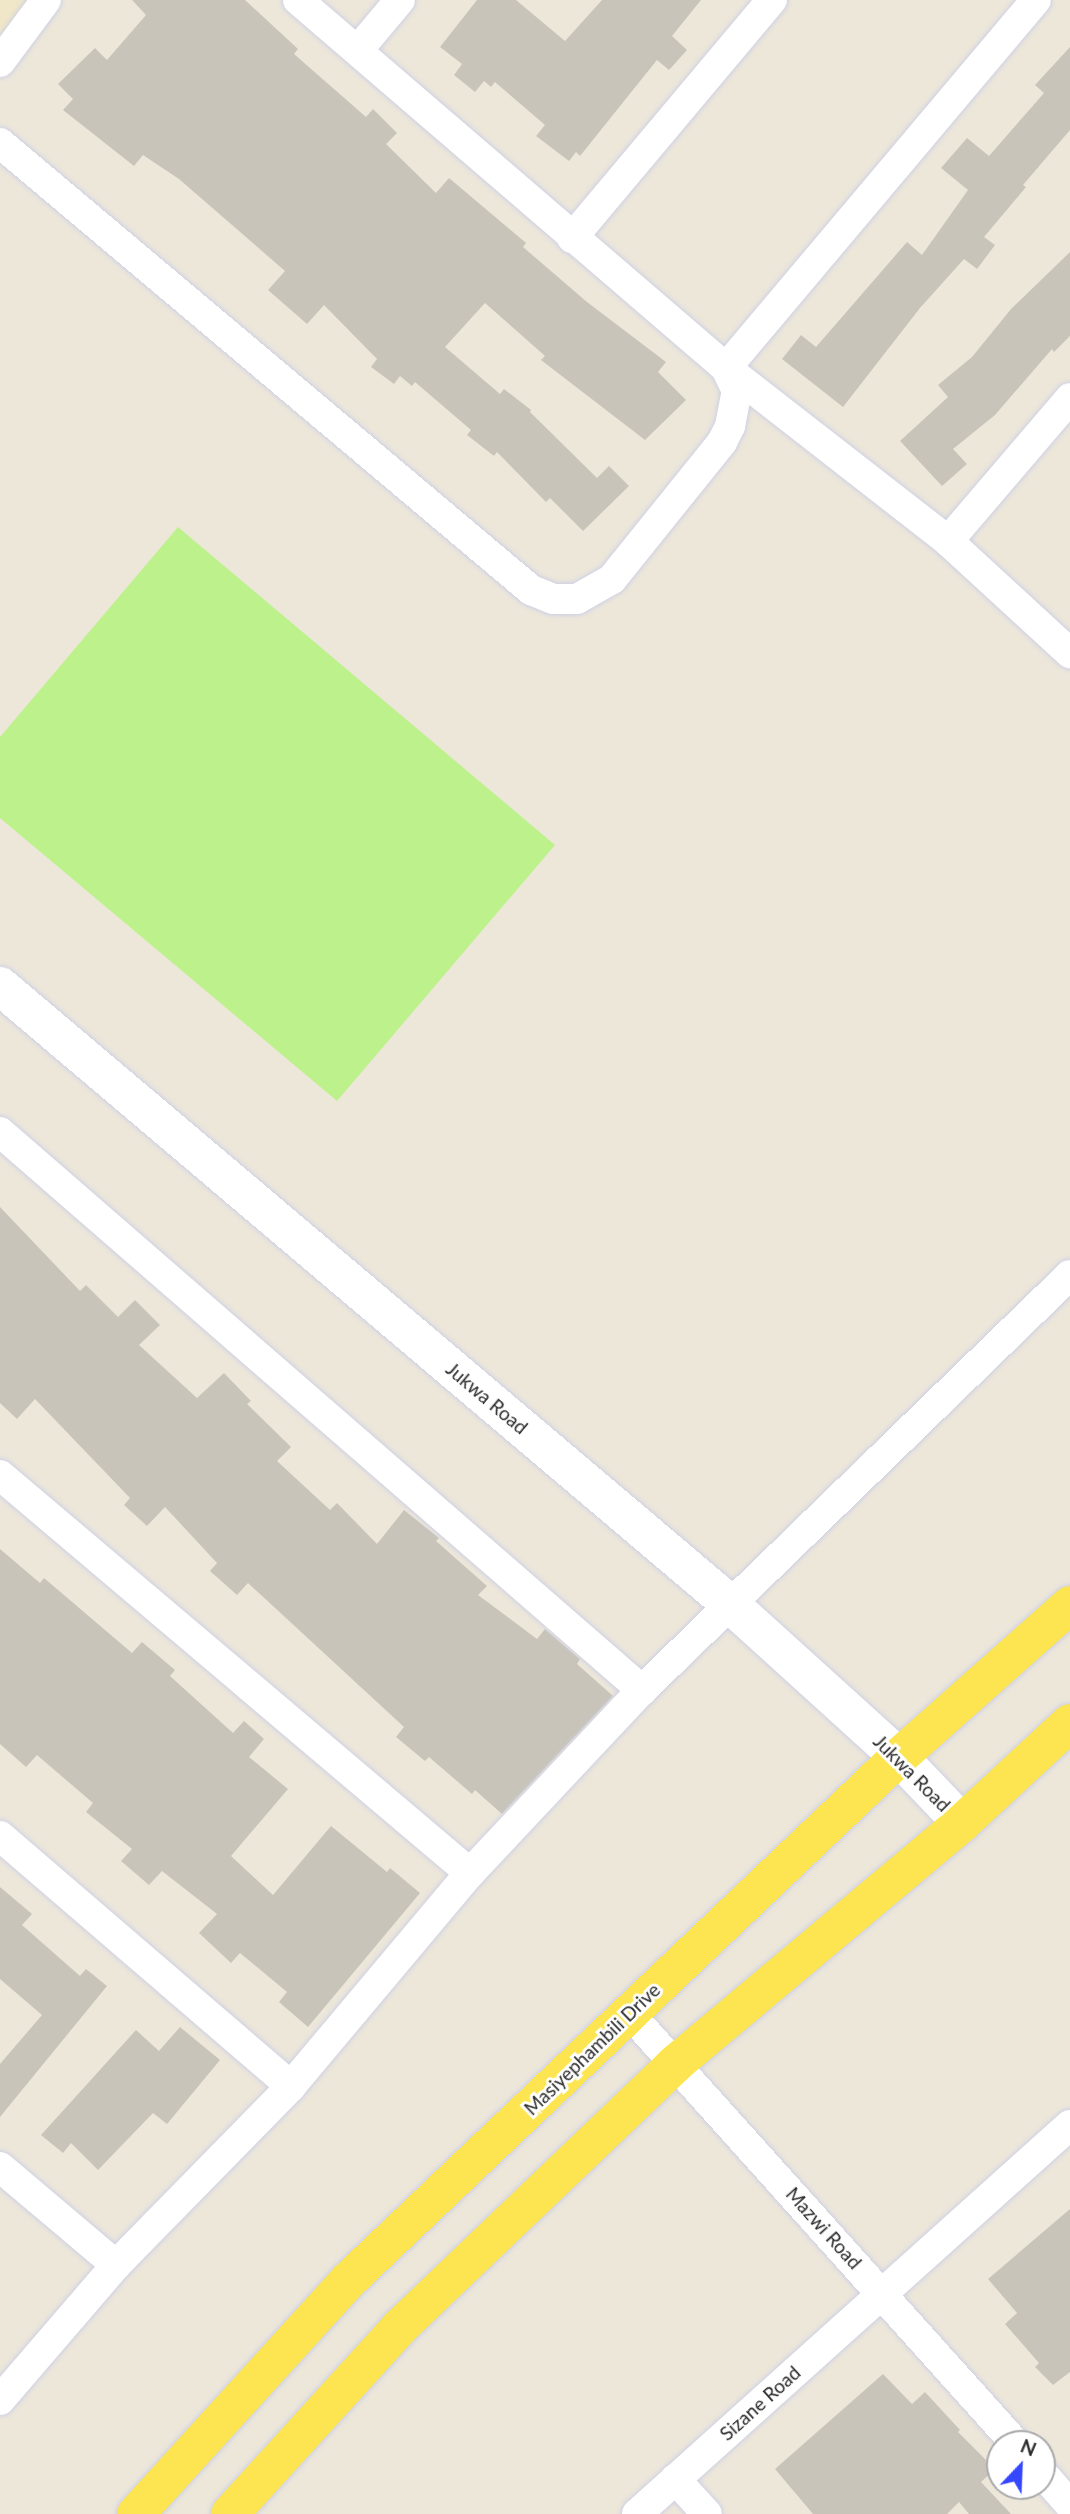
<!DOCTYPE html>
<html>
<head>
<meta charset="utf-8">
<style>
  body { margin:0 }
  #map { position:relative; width:1070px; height:2514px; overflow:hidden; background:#ede7da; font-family:Lato,sans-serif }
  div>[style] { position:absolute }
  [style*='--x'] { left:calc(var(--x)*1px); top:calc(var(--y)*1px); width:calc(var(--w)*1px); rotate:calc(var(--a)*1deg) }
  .education>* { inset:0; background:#f0e7c8 }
  .pitch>* { inset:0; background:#bdf18c }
  .building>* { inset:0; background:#c8c4ba }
  .roads { filter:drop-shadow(0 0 2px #cfd1e4) drop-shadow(0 0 2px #cfd1e4) }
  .street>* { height:30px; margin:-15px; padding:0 15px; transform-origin:15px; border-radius:15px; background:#fff }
  .secondary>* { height:38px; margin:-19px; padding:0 19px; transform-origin:19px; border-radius:19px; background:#fff }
  .primary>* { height:38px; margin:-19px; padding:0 19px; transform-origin:19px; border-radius:19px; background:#fce550 }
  span { translate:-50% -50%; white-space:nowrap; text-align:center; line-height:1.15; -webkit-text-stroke:6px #fff; paint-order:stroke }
  .street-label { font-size:19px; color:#2a2a2a }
  .north { position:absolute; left:986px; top:2430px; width:70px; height:70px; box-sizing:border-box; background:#fff; border:2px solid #aaa; border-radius:50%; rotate:23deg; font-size:19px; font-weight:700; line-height:28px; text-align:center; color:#2a2a2a }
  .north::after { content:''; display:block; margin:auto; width:24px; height:32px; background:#3547ff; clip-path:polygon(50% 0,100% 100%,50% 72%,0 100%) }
</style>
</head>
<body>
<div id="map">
  <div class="education">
    <i style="clip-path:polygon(0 0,32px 0,0 40px)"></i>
  </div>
  <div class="pitch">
    <i style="clip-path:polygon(178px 527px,555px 845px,337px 1101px,0 818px,0 737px)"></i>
  </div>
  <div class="building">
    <i style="clip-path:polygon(132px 0,245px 0,298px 49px,294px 54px,366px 117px,373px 109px,397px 133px,386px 144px,436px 193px,449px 178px,526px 243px,523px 247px,587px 302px,666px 362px,658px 372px,686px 400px,645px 440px,541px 360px,545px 356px,485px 303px,445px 347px,500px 394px,504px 389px,531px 410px,530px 412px,597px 478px,609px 466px,629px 486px,583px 531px,550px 498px,546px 502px,497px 452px,494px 456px,467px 435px,471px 430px,415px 382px,412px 386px,400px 376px,394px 384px,371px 367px,377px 359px,324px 305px,307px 324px,268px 290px,285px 271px,179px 179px,143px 155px,134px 166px,63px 110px,73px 99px,58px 84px,95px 48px,107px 60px,146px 15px)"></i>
    <i style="clip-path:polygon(477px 0,516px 0,565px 41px,602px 0,701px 0,672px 36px,687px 50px,669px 70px,657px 60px,580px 156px,576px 152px,569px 161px,536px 136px,545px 125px,495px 82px,491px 87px,484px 81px,475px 92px,454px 75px,462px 64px,440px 47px)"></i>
    <i style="clip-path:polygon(1070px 47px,1070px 130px,1023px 185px,1026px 187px,984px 237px,995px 245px,977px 269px,964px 259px,920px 308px,843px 407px,782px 359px,801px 335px,816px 347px,907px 242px,922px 255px,968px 190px,941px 168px,967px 138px,989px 156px,1044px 93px,1035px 85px)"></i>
    <i style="clip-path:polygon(1070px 252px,1070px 336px,1054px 352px,1052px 349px,995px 415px,953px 449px,967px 464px,942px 486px,900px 441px,948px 397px,938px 385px,972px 357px,1011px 309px)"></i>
    <i style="clip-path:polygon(0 1207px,80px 1291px,86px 1285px,118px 1317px,135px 1300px,160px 1325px,139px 1345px,197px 1398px,224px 1373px,251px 1401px,247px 1404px,291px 1447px,277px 1461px,330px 1510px,337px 1503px,377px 1544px,404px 1510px,439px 1538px,436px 1541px,487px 1586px,478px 1595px,537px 1639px,545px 1629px,580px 1659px,577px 1664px,613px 1696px,502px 1814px,475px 1790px,472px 1794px,429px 1757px,425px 1761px,396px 1737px,404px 1727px,248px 1583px,237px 1595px,210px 1571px,217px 1563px,165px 1507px,147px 1526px,124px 1505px,130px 1498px,35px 1399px,17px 1419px,0 1403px)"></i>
    <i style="clip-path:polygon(0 1549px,40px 1583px,44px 1578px,132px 1653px,142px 1642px,175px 1670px,170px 1676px,233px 1733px,244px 1721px,264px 1739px,249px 1757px,288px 1789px,231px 1856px,273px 1895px,331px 1826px,387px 1872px,390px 1868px,420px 1893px,308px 2027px,279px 2002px,287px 1992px,240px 1953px,231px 1963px,199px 1933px,217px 1914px,162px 1871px,149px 1885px,121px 1861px,132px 1849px,86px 1812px,93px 1803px,37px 1755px,26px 1767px,0 1744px)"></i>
    <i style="clip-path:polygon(0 1887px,32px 1914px,22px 1925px,80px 1976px,86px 1969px,107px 1986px,0 2117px,0 2064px,42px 2015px,0 1979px)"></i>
    <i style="clip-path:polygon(180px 2027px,220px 2060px,167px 2124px,153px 2113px,98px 2170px,71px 2143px,63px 2153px,41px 2135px,136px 2030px,159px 2051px)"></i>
    <i style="clip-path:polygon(1070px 2209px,1070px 2372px,1053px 2385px,1035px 2367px,1039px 2363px,1005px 2324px,1017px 2313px,988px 2279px)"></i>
    <i style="clip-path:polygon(883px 2374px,912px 2404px,925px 2392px,960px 2430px,958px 2432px,995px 2469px,981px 2482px,1011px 2514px,969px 2514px,959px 2502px,947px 2514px,813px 2514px,775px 2469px)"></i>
  </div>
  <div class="roads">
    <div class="street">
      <i style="--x:298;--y:0;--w:564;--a:40.69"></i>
      <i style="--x:726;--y:368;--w:281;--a:37.9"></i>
      <i style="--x:948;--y:541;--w:166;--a:42.6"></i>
      <i style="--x:358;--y:50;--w:65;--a:-50"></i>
      <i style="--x:0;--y:62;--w:77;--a:-53.4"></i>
      <i style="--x:0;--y:143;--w:694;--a:40.09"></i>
      <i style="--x:531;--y:590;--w:24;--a:22"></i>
      <i style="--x:553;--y:599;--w:24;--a:0"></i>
      <i style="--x:577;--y:599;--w:40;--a:-29.7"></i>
      <i style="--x:612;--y:579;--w:176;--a:-51.2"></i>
      <i style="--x:722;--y:442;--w:18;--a:-63"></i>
      <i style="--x:730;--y:426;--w:36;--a:-79"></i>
      <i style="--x:737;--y:391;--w:25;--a:-116"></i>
      <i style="--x:726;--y:368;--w:481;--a:-49.9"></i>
      <i style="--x:572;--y:238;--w:311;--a:-50"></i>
      <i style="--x:948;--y:541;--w:188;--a:-49.5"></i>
      <i style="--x:0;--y:1132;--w:851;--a:41"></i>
      <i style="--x:0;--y:1475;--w:616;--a:40.26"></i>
      <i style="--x:0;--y:1836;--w:384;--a:40.7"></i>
      <i style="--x:629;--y:2013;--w:579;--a:48.08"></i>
      <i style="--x:0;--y:2167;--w:152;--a:40.2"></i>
      <i style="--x:0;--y:2400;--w:178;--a:-49.3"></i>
      <i style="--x:116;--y:2265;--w:250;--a:-45.6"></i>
      <i style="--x:291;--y:2086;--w:278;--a:-50"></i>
      <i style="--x:470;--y:1873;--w:251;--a:-46.8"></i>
      <i style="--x:642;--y:1690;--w:596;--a:-44.12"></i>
      <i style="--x:1042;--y:2473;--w:43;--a:48.8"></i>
      <i style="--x:675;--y:2479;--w:47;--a:47.6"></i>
      <i style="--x:637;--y:2514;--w:582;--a:-41.94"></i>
    </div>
    <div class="secondary">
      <i style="--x:0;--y:986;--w:956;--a:40.25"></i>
      <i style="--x:730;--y:1604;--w:228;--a:42.2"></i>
      <i style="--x:899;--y:1757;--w:91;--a:46.3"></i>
    </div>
    <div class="primary">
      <i style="--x:136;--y:2514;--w:318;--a:-47.7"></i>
      <i style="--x:350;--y:2279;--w:758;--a:-43.56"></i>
      <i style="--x:899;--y:1757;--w:229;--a:-41.6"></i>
      <i style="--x:230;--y:2514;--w:253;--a:-47.7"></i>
      <i style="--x:400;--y:2327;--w:381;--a:-43.7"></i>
      <i style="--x:675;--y:2064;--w:375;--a:-40"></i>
      <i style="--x:962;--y:1823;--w:147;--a:-42.8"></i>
    </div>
  </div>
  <div class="street-label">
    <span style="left:487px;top:1398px;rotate:40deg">Jukwa Road</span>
    <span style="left:912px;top:1773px;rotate:45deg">Jukwa Road</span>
    <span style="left:592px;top:2049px;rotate:-44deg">Masiyephambili Drive</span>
    <span style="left:824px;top:2228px;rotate:48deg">Mazwi Road</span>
    <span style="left:760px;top:2403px;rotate:-42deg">Sizane Road</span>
  </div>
  <div class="north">N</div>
</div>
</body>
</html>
